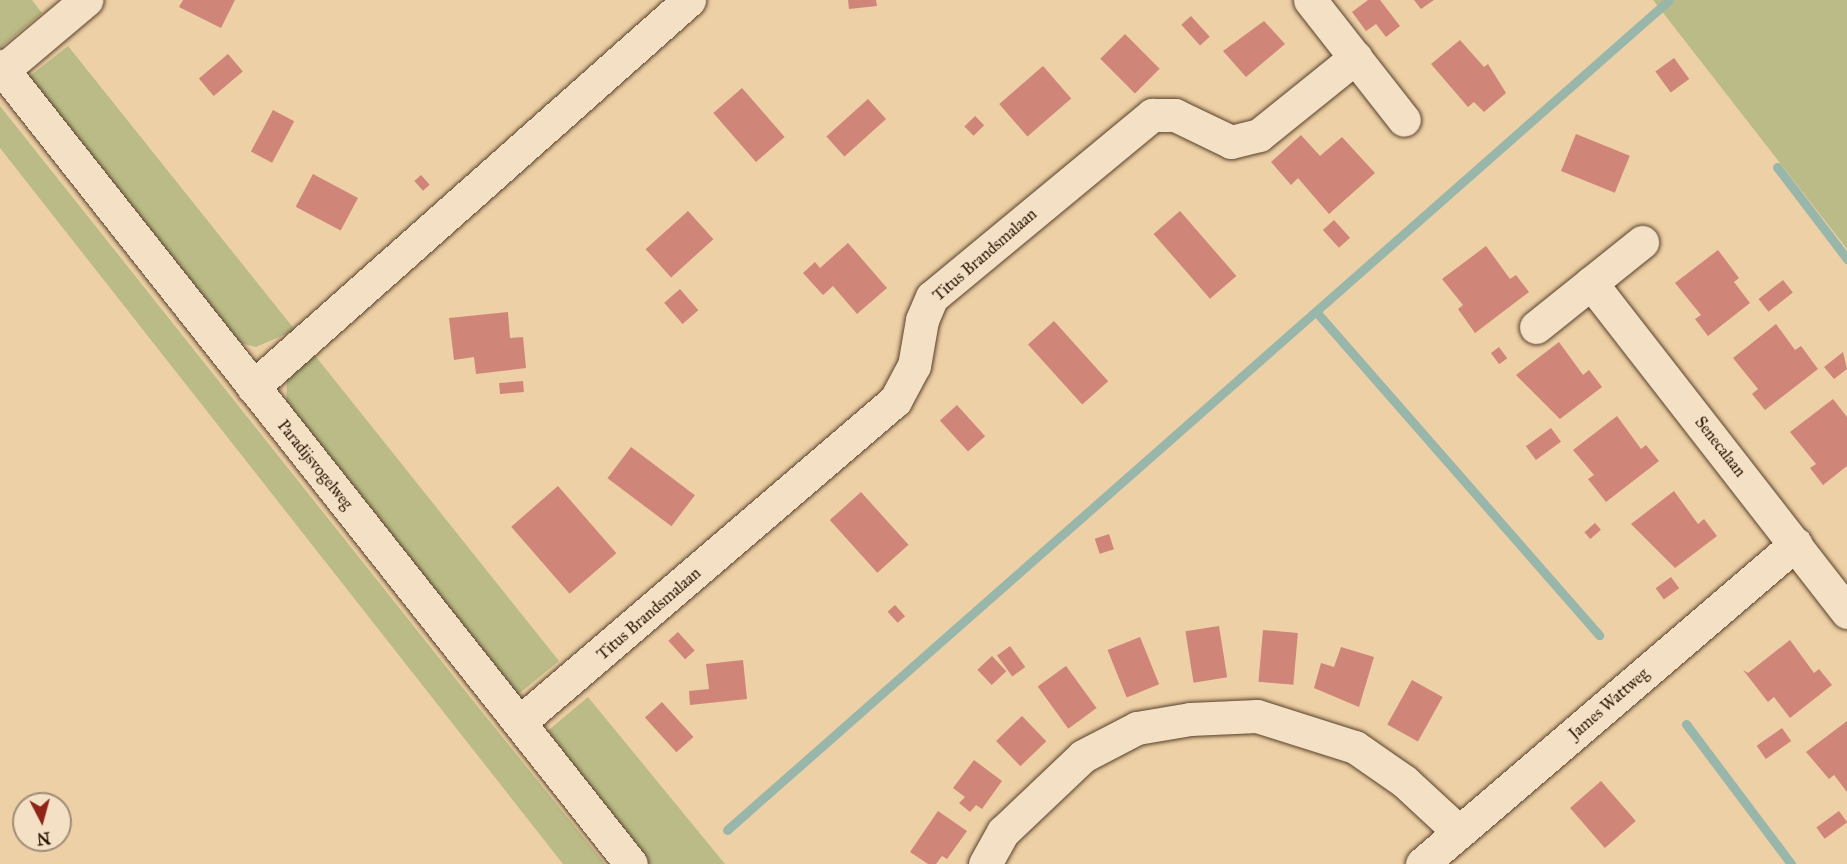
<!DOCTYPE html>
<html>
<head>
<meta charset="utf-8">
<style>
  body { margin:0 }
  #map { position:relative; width:1847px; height:864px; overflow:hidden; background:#eed0a6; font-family:"IM FELL Great Primer",serif }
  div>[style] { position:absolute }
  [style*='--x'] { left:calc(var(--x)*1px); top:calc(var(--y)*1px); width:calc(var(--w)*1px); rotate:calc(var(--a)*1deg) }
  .green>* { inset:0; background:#babb86 }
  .stream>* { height:9px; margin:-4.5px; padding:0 4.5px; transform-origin:4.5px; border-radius:4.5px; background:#99b6ab }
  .building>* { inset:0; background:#cf8577; transform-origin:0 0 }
  .roads { filter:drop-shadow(0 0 2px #57412a) drop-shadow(0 0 2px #57412a) }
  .minor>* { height:33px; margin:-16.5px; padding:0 16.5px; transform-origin:16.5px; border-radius:16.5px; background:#f4e0c5 }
  .tertiary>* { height:33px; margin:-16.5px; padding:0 16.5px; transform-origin:16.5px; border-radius:16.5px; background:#f4e0c5 }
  span { translate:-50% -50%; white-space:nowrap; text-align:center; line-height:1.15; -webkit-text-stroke:4.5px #f4e0c5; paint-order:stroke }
  .street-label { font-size:16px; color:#251100 }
  .north { position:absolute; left:12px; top:792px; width:60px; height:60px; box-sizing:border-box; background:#f4e0c5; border:2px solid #a18d76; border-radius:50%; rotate:174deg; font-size:16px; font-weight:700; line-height:24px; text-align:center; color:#251100 }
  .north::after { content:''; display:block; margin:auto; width:21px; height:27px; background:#8f2418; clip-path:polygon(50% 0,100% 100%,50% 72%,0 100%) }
</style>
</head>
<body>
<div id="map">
  <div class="green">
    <i style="clip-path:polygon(0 0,32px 0,42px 13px,0 48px)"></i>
    <i style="clip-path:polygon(1653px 0,1847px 0,1847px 249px,1657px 5px)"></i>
    <i style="clip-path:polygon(68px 46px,295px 330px,256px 347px,231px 341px,25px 80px)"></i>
    <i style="clip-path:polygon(0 106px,470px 697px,605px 864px,563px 864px,0 148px)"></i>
    <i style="clip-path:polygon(313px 353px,559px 661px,515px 697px,286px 409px,287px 380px)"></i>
    <i style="clip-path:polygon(588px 697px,725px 864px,649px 864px,544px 734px)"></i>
  </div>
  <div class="stream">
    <i style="--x:1777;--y:167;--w:116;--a:52.7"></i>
    <i style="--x:1318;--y:314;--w:427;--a:48.8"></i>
    <i style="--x:1686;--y:724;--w:175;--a:53.1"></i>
    <i style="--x:727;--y:830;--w:1255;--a:-41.38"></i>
  </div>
  <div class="building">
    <i style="clip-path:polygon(183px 0,235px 0,221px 28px,179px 7px)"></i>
    <i style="clip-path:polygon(848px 0,876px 0,877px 6px,849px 9px)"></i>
    <i style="clip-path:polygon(1368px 0,1380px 0,1400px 26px,1386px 37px,1376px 24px,1366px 31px,1352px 12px)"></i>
    <i style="clip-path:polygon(1414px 0,1434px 0,1421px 9px)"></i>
    <i style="left:1191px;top:16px;width:28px;height:13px;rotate:48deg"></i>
    <i style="clip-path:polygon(1264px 21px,1285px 44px,1246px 77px,1223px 51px)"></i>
    <i style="left:1125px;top:34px;width:49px;height:35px;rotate:45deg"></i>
    <i style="clip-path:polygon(1460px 40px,1484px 67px,1488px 64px,1506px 93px,1484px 112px,1474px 102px,1468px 107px,1431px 64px)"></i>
    <i style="left:228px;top:54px;width:23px;height:38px;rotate:50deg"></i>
    <i style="left:1674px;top:58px;width:26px;height:23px;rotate:54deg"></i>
    <i style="left:1043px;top:66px;width:43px;height:58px;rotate:49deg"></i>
    <i style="left:742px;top:88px;width:65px;height:38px;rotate:49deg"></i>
    <i style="left:868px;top:99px;width:27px;height:56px;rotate:48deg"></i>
    <i style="left:273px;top:110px;width:24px;height:47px;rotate:28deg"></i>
    <i style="left:975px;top:116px;width:13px;height:15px;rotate:45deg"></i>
    <i style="left:1576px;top:134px;width:58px;height:40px;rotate:22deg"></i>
    <i style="clip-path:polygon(1301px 135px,1320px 156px,1342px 137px,1375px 173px,1329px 214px,1298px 178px,1291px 185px,1271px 162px)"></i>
    <i style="left:313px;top:174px;width:51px;height:37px;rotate:28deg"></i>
    <i style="left:421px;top:175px;width:13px;height:9px;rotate:48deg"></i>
    <i style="left:688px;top:211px;width:38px;height:57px;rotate:48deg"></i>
    <i style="left:1180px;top:211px;width:86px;height:35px;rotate:49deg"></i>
    <i style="left:1334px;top:220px;width:24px;height:15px;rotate:48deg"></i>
    <i style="clip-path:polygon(848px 243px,887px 288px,857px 314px,833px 286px,823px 295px,803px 273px,815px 262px,820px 268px)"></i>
    <i style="clip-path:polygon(1486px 246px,1510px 279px,1516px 275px,1529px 292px,1475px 333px,1458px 309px,1463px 305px,1442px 279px)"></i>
    <i style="clip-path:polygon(1718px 250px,1739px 278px,1734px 282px,1750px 303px,1708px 336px,1695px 319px,1701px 315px,1675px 283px)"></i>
    <i style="left:1783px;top:280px;width:16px;height:31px;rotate:52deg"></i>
    <i style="left:680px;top:289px;width:28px;height:21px;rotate:49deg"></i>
    <i style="clip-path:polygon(508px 312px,510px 338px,523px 337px,526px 368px,476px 374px,474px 357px,454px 360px,449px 318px)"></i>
    <i style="left:1054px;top:321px;width:81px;height:35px;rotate:48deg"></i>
    <i style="clip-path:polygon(1776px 324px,1795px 350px,1801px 346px,1818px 369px,1765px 410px,1752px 394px,1758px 389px,1733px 358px)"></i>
    <i style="clip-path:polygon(1559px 342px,1583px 375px,1589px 370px,1602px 387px,1560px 419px,1516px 375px)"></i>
    <i style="left:1499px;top:347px;width:14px;height:10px;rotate:54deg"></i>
    <i style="clip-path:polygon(1843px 352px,1847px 369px,1834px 379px,1824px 367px)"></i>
    <i style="left:523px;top:381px;width:11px;height:24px;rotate:85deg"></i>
    <i style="clip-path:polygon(1833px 399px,1847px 417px,1847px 466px,1823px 485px,1810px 468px,1816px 464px,1790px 432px)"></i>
    <i style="left:957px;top:405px;width:42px;height:23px;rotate:48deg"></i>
    <i style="clip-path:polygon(1617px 416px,1641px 449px,1646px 445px,1659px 461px,1606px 502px,1588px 479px,1594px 475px,1573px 450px)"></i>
    <i style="left:1551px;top:428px;width:17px;height:31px;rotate:54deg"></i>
    <i style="left:631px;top:447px;width:80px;height:39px;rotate:37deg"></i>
    <i style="left:558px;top:486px;width:89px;height:62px;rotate:49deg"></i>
    <i style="clip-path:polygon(1674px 491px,1698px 524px,1704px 519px,1717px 536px,1675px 568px,1631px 524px)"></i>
    <i style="left:861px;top:492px;width:71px;height:42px;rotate:48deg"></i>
    <i style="left:1595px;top:523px;width:9px;height:14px;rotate:49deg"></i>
    <i style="left:1109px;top:534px;width:16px;height:15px;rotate:72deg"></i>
    <i style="left:1671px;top:577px;width:14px;height:19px;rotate:54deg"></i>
    <i style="left:895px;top:605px;width:15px;height:10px;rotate:48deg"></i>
    <i style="left:1219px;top:626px;width:52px;height:34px;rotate:81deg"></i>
    <i style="left:1263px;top:630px;width:35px;height:52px;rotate:5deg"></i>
    <i style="left:678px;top:632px;width:25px;height:13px;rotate:48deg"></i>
    <i style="left:1140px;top:637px;width:51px;height:35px;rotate:68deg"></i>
    <i style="clip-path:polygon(1790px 640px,1814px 673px,1819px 669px,1832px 685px,1790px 718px,1774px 697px,1768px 702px,1743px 670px,1748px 673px)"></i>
    <i style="left:1010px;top:646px;width:26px;height:16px;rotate:54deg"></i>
    <i style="clip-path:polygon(1341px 647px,1374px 657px,1359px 707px,1314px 688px,1321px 663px,1334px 667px)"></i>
    <i style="left:992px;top:656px;width:21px;height:20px;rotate:47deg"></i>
    <i style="clip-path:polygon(743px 660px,747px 699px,690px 705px,689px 691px,709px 689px,706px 664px)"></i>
    <i style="left:1066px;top:666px;width:52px;height:35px;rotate:54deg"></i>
    <i style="left:1412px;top:680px;width:35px;height:51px;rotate:29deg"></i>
    <i style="left:662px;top:702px;width:47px;height:23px;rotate:48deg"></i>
    <i style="left:1022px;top:716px;width:35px;height:36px;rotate:46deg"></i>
    <i style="clip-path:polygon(1847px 721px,1847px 792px,1834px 775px,1829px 779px,1806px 752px)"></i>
    <i style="left:1782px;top:728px;width:16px;height:31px;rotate:55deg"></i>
    <i style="clip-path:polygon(974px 760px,1002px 781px,982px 809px,976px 805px,970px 812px,959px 803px,965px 797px,953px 788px)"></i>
    <i style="left:1601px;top:781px;width:53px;height:41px;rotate:49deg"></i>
    <i style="clip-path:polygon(938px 811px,967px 831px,947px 859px,942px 856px,936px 864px,928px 864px,910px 852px)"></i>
    <i style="left:1839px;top:811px;width:14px;height:28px;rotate:54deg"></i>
  </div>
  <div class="roads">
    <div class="minor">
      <i style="--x:1310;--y:0;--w:152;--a:51.9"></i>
      <i style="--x:3;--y:70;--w:109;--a:-40.1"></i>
      <i style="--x:1591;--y:283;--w:417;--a:52.1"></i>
      <i style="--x:1536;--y:327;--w:136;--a:-38.7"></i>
      <i style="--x:253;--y:387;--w:583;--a:-41.59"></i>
      <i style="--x:520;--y:722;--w:494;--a:-40.6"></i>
      <i style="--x:895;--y:401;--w:40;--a:-62"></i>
      <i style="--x:914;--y:366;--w:47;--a:-80.1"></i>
      <i style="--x:922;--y:320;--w:25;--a:-67"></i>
      <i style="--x:932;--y:297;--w:286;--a:-39.6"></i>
      <i style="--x:1152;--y:115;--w:23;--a:0"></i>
      <i style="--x:1175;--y:115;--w:62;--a:25.7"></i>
      <i style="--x:1231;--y:142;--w:29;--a:-14"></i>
      <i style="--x:1259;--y:135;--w:124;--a:-38.8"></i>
      <i style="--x:985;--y:864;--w:37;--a:-61"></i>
      <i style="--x:1003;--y:832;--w:110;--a:-43.5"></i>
      <i style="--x:1083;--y:756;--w:61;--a:-27.4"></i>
      <i style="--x:1137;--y:728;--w:54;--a:-9.6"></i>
      <i style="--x:1190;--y:719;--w:67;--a:-2.6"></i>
      <i style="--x:1257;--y:716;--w:103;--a:17.6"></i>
      <i style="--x:1355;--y:747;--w:60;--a:34.8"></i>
      <i style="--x:1404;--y:781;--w:75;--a:42.8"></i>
      <i style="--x:1422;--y:864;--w:492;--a:-40.6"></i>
    </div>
    <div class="tertiary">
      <i style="--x:0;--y:66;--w:1017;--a:51.67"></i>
    </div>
  </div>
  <div class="street-label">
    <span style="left:985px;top:255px;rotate:-41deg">Titus Brandsmalaan</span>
    <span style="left:1720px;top:447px;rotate:52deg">Senecalaan</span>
    <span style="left:315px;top:465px;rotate:51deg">Paradijsvogelweg</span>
    <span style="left:649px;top:614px;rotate:-41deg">Titus Brandsmalaan</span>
    <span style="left:1609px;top:704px;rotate:-41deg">James Wattweg</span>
  </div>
  <div class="north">N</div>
</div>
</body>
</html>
